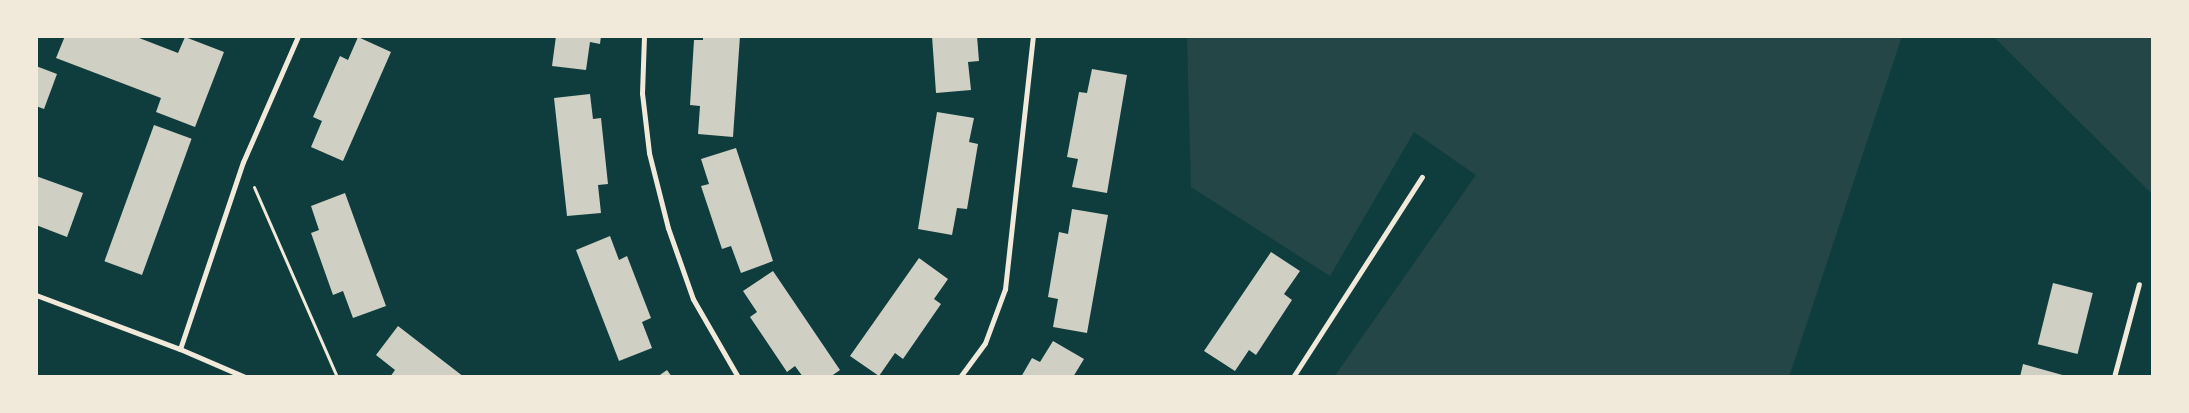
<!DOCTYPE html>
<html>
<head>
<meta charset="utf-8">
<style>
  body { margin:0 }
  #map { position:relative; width:2189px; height:413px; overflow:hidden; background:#0f3d3e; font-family:"Fira Sans Condensed",sans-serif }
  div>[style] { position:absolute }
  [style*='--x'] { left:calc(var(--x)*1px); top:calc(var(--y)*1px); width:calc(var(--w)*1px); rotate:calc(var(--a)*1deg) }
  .green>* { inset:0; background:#244646 }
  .building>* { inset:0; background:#cfcfc3; transform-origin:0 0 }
  .path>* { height:3px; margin:-1.5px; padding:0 1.5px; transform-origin:1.5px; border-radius:1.5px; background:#f1e9da }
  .minor>* { height:5px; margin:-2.5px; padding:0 2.5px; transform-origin:2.5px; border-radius:2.5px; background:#f1e9da }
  span { translate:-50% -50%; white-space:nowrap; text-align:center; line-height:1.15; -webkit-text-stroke:4px #f1e9da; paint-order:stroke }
  .frame { position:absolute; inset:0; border:38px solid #f1e9da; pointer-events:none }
</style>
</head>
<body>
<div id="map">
  <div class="green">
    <i style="clip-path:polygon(1187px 36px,1902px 36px,1789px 377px,1334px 377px,1476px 175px,1414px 132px,1330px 276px,1191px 187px)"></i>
    <i style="clip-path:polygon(1993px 36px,2151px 36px,2153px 195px)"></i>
  </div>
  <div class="building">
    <i style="clip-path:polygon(65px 36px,134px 36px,178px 53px,185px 37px,224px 52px,195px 127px,156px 112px,161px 98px,56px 58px)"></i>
    <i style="clip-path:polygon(556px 36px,601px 36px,600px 44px,590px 42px,586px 70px,552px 66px)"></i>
    <i style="clip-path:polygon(703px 36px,740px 36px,733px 137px,698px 134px,700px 106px,690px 105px,694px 40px,703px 40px)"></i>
    <i style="clip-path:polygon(932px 36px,977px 36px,979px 61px,968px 62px,971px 90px,936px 93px)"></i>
    <i style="clip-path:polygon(358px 37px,391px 52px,343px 161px,311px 147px,322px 121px,313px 117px,340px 56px,348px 60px)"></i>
    <i style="clip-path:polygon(36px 66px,57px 74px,44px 109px,36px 106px)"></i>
    <i style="clip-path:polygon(1092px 69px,1127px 75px,1107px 193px,1072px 187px,1078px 159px,1067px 157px,1079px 92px,1087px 93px)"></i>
    <i style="clip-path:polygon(590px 94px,593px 119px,601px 118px,608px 184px,598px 185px,601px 213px,567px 216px,554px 98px)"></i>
    <i style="clip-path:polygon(937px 112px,974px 118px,969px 142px,978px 144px,967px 209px,957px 208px,952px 235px,918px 229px)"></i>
    <i style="left:154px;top:125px;width:40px;height:145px;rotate:20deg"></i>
    <i style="clip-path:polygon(736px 148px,773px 261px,741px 273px,731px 246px,722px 249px,701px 186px,709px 184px,701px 159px)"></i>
    <i style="clip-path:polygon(36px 176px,83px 193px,67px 237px,36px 225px)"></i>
    <i style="clip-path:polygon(345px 193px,386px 306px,353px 318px,343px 291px,333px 295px,311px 233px,319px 230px,311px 206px)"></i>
    <i style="clip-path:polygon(1072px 209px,1108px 215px,1087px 333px,1053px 327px,1058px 299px,1048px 297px,1059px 232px,1068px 234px)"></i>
    <i style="clip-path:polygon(610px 236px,619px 260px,627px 256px,651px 318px,642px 322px,652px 348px,619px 361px,576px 250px)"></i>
    <i style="clip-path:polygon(1271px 252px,1300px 271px,1284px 294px,1292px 300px,1256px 355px,1249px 350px,1235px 371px,1204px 351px)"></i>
    <i style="clip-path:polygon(919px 258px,948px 279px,934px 299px,941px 304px,903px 359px,895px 353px,879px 376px,850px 356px)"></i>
    <i style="clip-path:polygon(773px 271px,840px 370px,830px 377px,803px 377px,795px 366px,787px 372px,750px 317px,757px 312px,743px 291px)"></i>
    <i style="left:2053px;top:283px;width:41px;height:63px;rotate:14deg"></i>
    <i style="clip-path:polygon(398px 326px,464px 377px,390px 377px,395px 370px,376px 355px)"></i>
    <i style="clip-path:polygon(1053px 341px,1084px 359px,1073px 377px,1021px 377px,1032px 358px,1040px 362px)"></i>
    <i style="clip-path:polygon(2023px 364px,2066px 376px,2066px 377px,2020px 377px)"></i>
    <i style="clip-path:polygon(667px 370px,672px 377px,657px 377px)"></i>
  </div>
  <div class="path">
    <i style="--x:254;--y:187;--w:207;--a:66.4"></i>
  </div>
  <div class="minor">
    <i style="--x:644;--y:36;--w:57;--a:92"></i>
    <i style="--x:642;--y:93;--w:60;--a:83.3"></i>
    <i style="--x:649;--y:153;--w:77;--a:75.8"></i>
    <i style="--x:668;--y:228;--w:75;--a:70.6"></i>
    <i style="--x:693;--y:299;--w:90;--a:60"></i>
    <i style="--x:36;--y:295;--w:154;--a:20.6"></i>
    <i style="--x:180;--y:349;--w:71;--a:23.3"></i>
    <i style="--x:180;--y:349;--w:197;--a:-71.4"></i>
    <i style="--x:243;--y:162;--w:137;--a:-66.4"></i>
    <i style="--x:960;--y:377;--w:42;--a:-53.7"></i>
    <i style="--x:985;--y:343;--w:58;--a:-69.7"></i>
    <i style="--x:1005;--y:289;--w:255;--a:-83.7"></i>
    <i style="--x:1293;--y:377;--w:238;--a:-57.2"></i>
    <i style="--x:2114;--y:377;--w:96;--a:-75"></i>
  </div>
  <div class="frame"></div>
</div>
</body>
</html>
